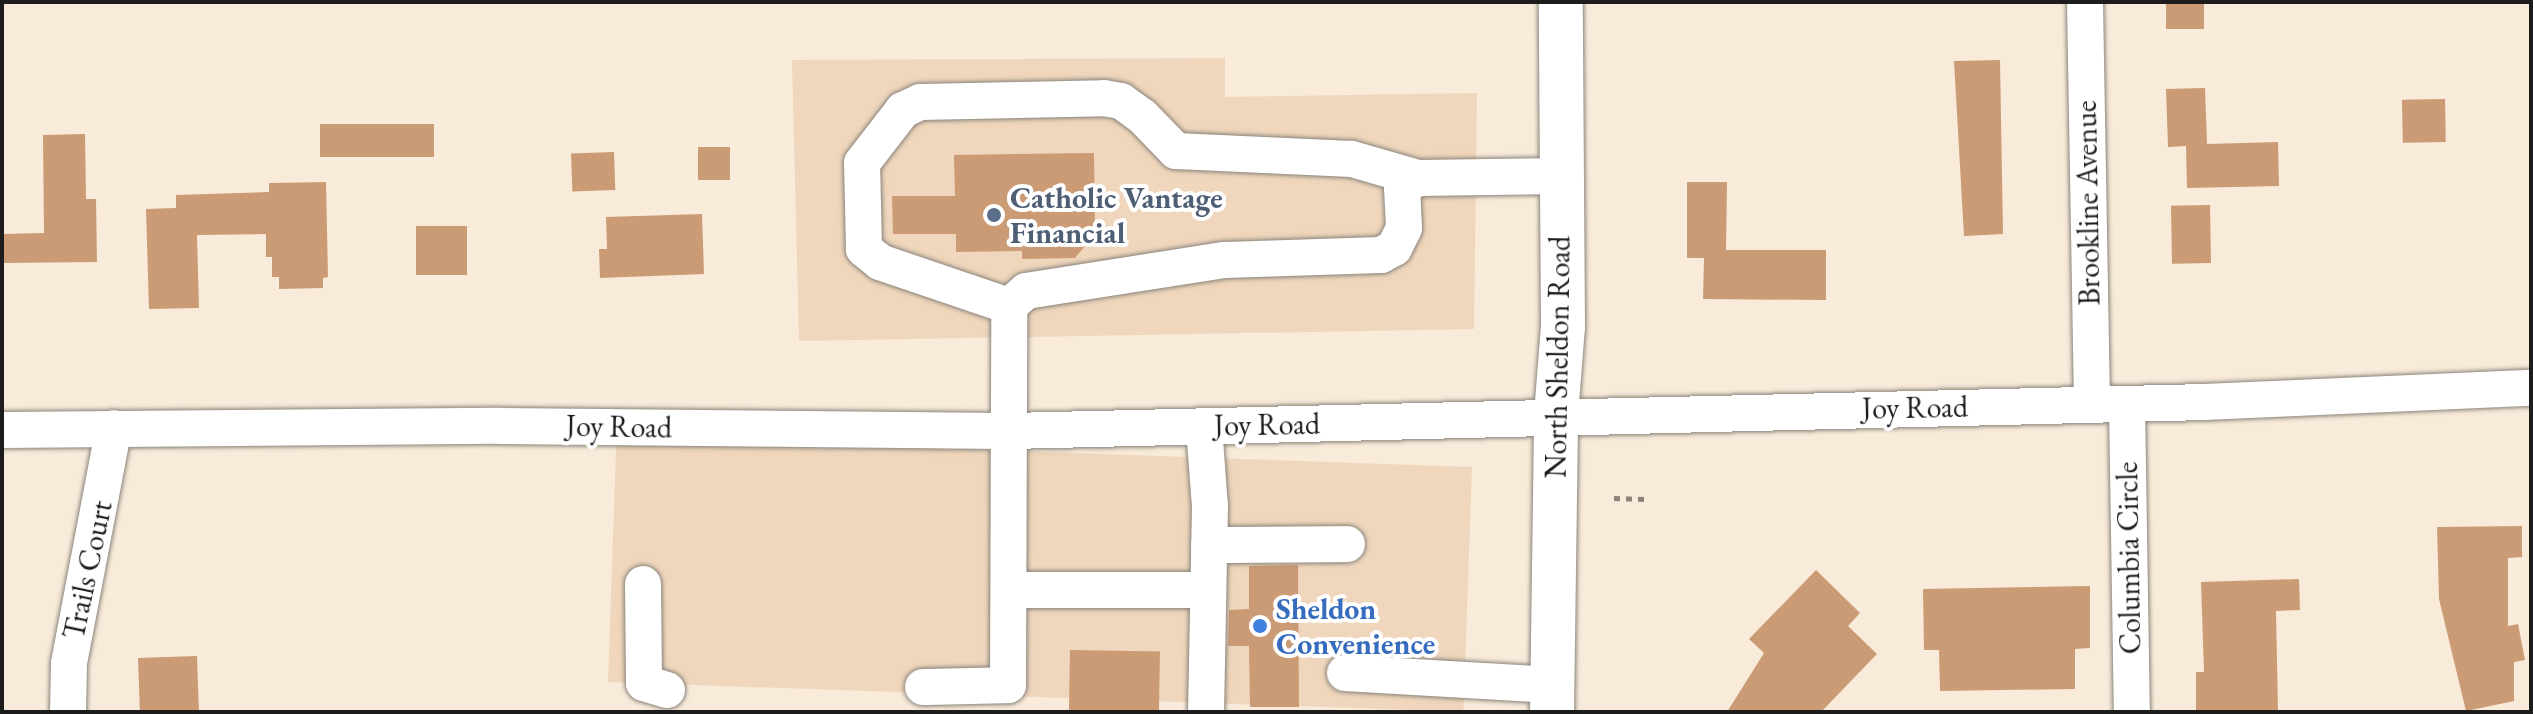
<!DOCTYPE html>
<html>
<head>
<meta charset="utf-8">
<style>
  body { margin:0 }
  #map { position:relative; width:2533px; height:714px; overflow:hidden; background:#f9ebda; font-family:"EB Garamond",serif }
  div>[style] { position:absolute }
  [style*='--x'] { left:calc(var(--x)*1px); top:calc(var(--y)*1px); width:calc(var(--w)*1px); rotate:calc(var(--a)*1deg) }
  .built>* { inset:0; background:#efd6bc; transform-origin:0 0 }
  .building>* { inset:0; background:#ca9b74; transform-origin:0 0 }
  .path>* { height:5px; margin-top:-2.5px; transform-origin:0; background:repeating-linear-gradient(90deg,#8a847b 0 6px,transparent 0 12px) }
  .roads { filter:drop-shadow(0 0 2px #8a847b) drop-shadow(0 0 2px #8a847b) }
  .minor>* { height:36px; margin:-18px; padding:0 18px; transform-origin:18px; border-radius:18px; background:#fff }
  .major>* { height:44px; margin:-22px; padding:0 22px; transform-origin:22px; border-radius:22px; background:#fff }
  .dots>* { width:22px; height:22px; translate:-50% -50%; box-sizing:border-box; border:4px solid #fff; border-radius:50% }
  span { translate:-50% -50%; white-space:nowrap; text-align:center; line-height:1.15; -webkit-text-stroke:8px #fff; paint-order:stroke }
  .service-label { font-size:30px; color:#4e5e75; font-weight:700 }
  .left { translate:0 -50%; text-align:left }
  .street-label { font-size:30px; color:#1c1c1c }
  .shop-label { font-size:30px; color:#366cbe; font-weight:700 }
  .frame { position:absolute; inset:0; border:4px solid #1c1c1c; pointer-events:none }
</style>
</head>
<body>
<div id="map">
  <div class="built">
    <i style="clip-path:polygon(1225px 58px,1225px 97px,1477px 93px,1474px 329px,799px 341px,792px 60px)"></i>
    <i style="left:1472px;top:467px;width:245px;height:856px;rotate:92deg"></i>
  </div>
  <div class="building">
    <i style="left:2166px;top:2px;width:38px;height:27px"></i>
    <i style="clip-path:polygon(2000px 60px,2003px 234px,1964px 236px,1954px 61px)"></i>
    <i style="clip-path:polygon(2205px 88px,2207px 144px,2278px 142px,2279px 186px,2187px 188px,2186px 146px,2168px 147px,2166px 89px)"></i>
    <i style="left:2445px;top:99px;width:43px;height:43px;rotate:89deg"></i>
    <i style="left:434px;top:124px;width:33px;height:114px;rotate:90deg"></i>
    <i style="clip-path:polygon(85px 134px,86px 199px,96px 199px,97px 262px,2px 263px,2px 234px,44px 233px,43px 135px)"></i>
    <i style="left:730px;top:147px;width:33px;height:32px;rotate:90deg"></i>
    <i style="left:614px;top:152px;width:38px;height:43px;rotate:88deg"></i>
    <i style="clip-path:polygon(1094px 153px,1095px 234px,1075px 258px,1022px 259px,1022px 251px,956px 252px,956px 234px,893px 234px,892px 196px,955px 196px,954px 155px)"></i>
    <i style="clip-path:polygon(326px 182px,328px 277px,323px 278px,323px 288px,279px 289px,279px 277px,272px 277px,272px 257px,266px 257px,266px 234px,197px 235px,199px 308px,149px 309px,146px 209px,176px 208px,176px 195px,269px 192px,269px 183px)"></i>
    <i style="clip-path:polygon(1687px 182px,1727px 182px,1726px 250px,1826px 250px,1826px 300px,1703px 299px,1704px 258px,1687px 258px)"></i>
    <i style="left:2210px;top:205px;width:58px;height:39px;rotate:89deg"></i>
    <i style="clip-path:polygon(702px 214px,704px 274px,600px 278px,599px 249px,607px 249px,606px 217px)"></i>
    <i style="left:416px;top:226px;width:51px;height:49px"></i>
    <i style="clip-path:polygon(2522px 526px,2522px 557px,2508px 558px,2508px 626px,2518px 624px,2525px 660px,2514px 662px,2514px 701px,2466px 711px,2439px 599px,2437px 527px)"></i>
    <i style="clip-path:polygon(1298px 565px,1299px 707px,1250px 707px,1249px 646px,1228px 646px,1229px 610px,1249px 609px,1249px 566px)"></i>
    <i style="clip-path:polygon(1816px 570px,1860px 613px,1848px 626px,1877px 654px,1821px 712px,1727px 712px,1764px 653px,1749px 639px)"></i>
    <i style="clip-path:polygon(2299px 579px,2300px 610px,2276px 611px,2278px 712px,2196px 712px,2196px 672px,2204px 672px,2201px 582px)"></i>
    <i style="clip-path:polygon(2090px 586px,2090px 648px,2075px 649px,2075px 689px,1940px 691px,1939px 650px,1924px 650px,1923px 589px)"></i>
    <i style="left:1070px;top:650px;width:90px;height:62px;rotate:1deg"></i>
    <i style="left:197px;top:656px;width:56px;height:59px;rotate:88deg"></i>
  </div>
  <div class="path">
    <i style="--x:1614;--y:498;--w:32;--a:2"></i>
  </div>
  <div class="roads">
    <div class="minor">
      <i style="--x:2085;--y:2;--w:403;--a:89"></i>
      <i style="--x:1009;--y:306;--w:136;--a:-161.2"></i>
      <i style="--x:880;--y:262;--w:21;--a:-141"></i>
      <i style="--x:864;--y:249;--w:86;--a:-91.3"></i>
      <i style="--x:862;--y:163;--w:67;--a:-52.3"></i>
      <i style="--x:903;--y:110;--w:19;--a:-25"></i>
      <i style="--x:920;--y:102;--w:184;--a:-1.2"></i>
      <i style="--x:1104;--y:98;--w:17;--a:10"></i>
      <i style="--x:1121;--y:101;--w:26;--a:36"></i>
      <i style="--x:1142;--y:116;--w:49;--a:45.8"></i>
      <i style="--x:1176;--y:151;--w:176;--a:2.6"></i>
      <i style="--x:1352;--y:159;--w:69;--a:16.1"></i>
      <i style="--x:2127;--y:404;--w:308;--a:89.1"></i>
      <i style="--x:1204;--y:427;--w:79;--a:85.7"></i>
      <i style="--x:1210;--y:506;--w:206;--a:91.1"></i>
      <i style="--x:2;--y:430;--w:499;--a:-0.5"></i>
      <i style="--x:501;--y:426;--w:510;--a:0.56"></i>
      <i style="--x:1011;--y:431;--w:1194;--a:-1.39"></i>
      <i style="--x:2205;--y:402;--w:326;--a:-2.5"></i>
      <i style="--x:1209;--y:545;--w:138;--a:-0.4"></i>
      <i style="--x:643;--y:584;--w:99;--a:89.4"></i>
      <i style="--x:644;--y:683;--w:24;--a:17"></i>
      <i style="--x:1010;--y:590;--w:198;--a:0"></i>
      <i style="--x:1345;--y:673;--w:208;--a:3.3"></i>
      <i style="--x:923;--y:687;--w:85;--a:-1.3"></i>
      <i style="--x:1008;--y:685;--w:379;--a:-89.8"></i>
      <i style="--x:1009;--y:306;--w:23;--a:-41"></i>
      <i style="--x:1026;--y:291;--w:201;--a:-8.9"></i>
      <i style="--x:1225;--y:260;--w:156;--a:-1.8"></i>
      <i style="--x:1381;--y:255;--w:15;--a:-28"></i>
      <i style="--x:1394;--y:248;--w:22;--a:-63"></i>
      <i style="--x:1404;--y:228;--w:41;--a:-92.8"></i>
      <i style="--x:1402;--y:187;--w:18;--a:-29"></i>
      <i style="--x:1418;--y:178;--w:143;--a:-0.8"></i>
      <i style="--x:68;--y:712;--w:49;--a:-88.8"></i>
      <i style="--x:69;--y:663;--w:239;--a:-79.2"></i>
    </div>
    <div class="major">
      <i style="--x:1552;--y:712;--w:297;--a:-89.2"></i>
      <i style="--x:1556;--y:415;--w:88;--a:-85.5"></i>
      <i style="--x:1563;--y:327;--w:325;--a:-90.4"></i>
    </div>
  </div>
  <div class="dots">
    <i style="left:994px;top:215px;background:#5c6f8a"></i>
    <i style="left:1260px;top:626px;background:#3f7fe0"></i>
  </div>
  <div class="service-label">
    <span class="left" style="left:1010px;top:215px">Catholic Vantage<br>Financial</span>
  </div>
  <div class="street-label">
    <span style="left:2088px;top:203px;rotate:-91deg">Brookline Avenue</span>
    <span style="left:1558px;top:357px;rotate:-89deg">North Sheldon Road</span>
    <span style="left:1915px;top:408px;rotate:-1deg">Joy Road</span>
    <span style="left:1267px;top:425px;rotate:-1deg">Joy Road</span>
    <span style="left:619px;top:427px;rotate:1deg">Joy Road</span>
    <span style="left:2129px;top:558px;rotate:-91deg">Columbia Circle</span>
    <span style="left:88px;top:570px;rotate:-78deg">Trails Court</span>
  </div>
  <div class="shop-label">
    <span class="left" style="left:1276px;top:626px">Sheldon<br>Convenience</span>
  </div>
  <div class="frame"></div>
</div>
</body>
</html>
